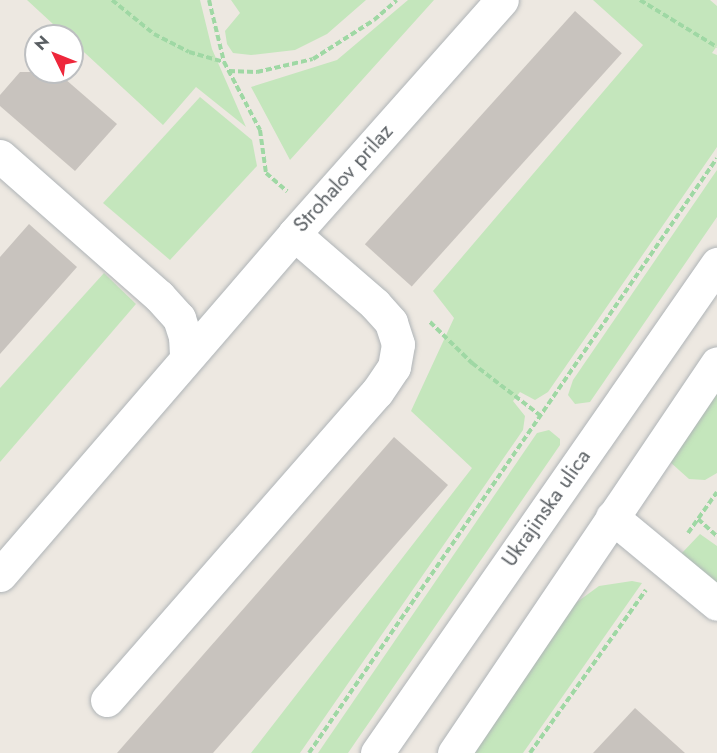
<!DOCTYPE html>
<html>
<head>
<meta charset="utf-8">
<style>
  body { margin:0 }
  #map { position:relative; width:717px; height:753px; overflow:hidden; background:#ede8e1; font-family:Jost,sans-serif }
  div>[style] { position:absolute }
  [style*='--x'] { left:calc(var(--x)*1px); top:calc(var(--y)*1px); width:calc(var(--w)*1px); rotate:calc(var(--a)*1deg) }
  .green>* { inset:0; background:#c4e6bc }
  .building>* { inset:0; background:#c8c3be; transform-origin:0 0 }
  .path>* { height:4px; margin-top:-2px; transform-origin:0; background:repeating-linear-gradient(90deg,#9fd8a4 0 6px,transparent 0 9px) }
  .roads { filter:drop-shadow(0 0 2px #afb4b7) drop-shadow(0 0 2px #afb4b7) }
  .minor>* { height:33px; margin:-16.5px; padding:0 16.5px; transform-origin:16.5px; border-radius:16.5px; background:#fff }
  span { translate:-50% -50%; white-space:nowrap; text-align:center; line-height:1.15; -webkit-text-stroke:6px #fff; paint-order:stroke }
  .street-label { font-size:21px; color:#5a5f63 }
  .north { position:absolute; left:24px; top:24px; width:60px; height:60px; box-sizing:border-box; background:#fff; border:2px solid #bdbfc1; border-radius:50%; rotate:313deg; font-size:16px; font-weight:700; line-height:24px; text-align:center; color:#5a5f63 }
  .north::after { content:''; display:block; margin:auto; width:21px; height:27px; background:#ee273b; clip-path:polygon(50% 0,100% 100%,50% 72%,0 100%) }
</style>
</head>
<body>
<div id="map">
  <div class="green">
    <i style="clip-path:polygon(27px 0,200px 0,212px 49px,246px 127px,196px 87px,163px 125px,72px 41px,72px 36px,66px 36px)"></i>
    <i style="clip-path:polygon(231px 0,366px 0,327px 34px,295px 50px,251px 55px,233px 53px,227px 44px,225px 31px,240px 13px)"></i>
    <i style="clip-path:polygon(408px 0,434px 0,290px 160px,251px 87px,337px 60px)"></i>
    <i style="clip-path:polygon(593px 0,710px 0,717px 6px,717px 46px,712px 53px,717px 55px,717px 147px,548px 392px,535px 400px,520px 392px,513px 401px,525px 416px,523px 430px,300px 753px,251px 753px,472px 468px,411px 411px,454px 318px,433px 291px,643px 45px)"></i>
    <i style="clip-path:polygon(200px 97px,252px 140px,257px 166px,170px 260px,103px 203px)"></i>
    <i style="clip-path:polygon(717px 170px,717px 217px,590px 402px,575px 404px,568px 395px,573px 380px)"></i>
    <i style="clip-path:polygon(104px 273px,136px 304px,0 462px,0 388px)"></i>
    <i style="clip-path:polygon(717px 394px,717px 473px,705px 480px,689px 479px,670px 462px)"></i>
    <i style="clip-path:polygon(549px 430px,560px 439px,560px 445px,348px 753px,318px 753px,537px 433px)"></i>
    <i style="clip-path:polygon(700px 534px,717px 546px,717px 586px,681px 554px)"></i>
    <i style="clip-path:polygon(632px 581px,642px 583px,523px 753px,471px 753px,573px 605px,599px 586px)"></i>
  </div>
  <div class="building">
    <i style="left:575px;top:11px;width:63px;height:314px;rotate:42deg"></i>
    <i style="clip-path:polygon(20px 72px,57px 72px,117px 124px,75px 171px,0 106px,0 95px)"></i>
    <i style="clip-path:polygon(29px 224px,77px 267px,0 354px,0 257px)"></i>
    <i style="clip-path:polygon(394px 437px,448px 485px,213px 753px,117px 753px)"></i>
    <i style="clip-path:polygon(635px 708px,685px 753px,593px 753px)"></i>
  </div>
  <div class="path">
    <i style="--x:112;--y:0;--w:54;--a:39"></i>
    <i style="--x:154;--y:34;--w:39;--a:27"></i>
    <i style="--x:189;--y:52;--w:36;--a:16"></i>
    <i style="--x:209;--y:0;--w:64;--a:76.4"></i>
    <i style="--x:224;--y:62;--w:77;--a:62.1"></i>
    <i style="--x:260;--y:130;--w:43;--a:82.1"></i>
    <i style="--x:266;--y:173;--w:28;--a:41"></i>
    <i style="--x:640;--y:0;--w:90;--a:31.4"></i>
    <i style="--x:229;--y:71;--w:28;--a:2"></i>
    <i style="--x:257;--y:72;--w:57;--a:-13.1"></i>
    <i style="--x:313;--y:59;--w:72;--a:-32.6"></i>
    <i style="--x:374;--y:20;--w:30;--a:-41"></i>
    <i style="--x:430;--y:322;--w:59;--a:44.3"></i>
    <i style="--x:472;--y:363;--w:87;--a:37.5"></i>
    <i style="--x:698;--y:519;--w:25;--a:42"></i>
    <i style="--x:688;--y:533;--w:50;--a:-54.7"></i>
    <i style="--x:309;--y:753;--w:721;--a:-55.56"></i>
    <i style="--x:530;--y:753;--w:200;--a:-54.6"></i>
  </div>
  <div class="roads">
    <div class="minor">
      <i style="--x:0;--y:156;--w:212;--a:41.4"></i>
      <i style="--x:159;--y:296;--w:30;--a:48"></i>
      <i style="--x:179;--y:318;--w:19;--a:72"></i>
      <i style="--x:185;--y:336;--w:22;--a:87"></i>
      <i style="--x:612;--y:517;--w:136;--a:39.6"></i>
      <i style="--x:0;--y:575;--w:450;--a:-49.2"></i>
      <i style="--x:294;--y:234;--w:313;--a:-48.4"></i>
      <i style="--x:107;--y:700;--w:410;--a:-48.8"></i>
      <i style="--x:377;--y:392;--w:30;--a:-56"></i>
      <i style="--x:394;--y:367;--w:23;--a:-80"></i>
      <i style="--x:398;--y:344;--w:23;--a:-108"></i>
      <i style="--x:391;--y:322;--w:24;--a:-132"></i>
      <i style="--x:375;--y:304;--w:107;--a:-139.2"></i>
      <i style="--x:377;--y:753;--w:596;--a:-55.19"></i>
      <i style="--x:454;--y:753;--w:470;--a:-56"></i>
    </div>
  </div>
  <div class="street-label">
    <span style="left:343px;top:178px;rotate:-48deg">Strohalov prilaz</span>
    <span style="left:546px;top:508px;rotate:-55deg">Ukrajinska ulica</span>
  </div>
  <div class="north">N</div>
</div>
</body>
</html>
